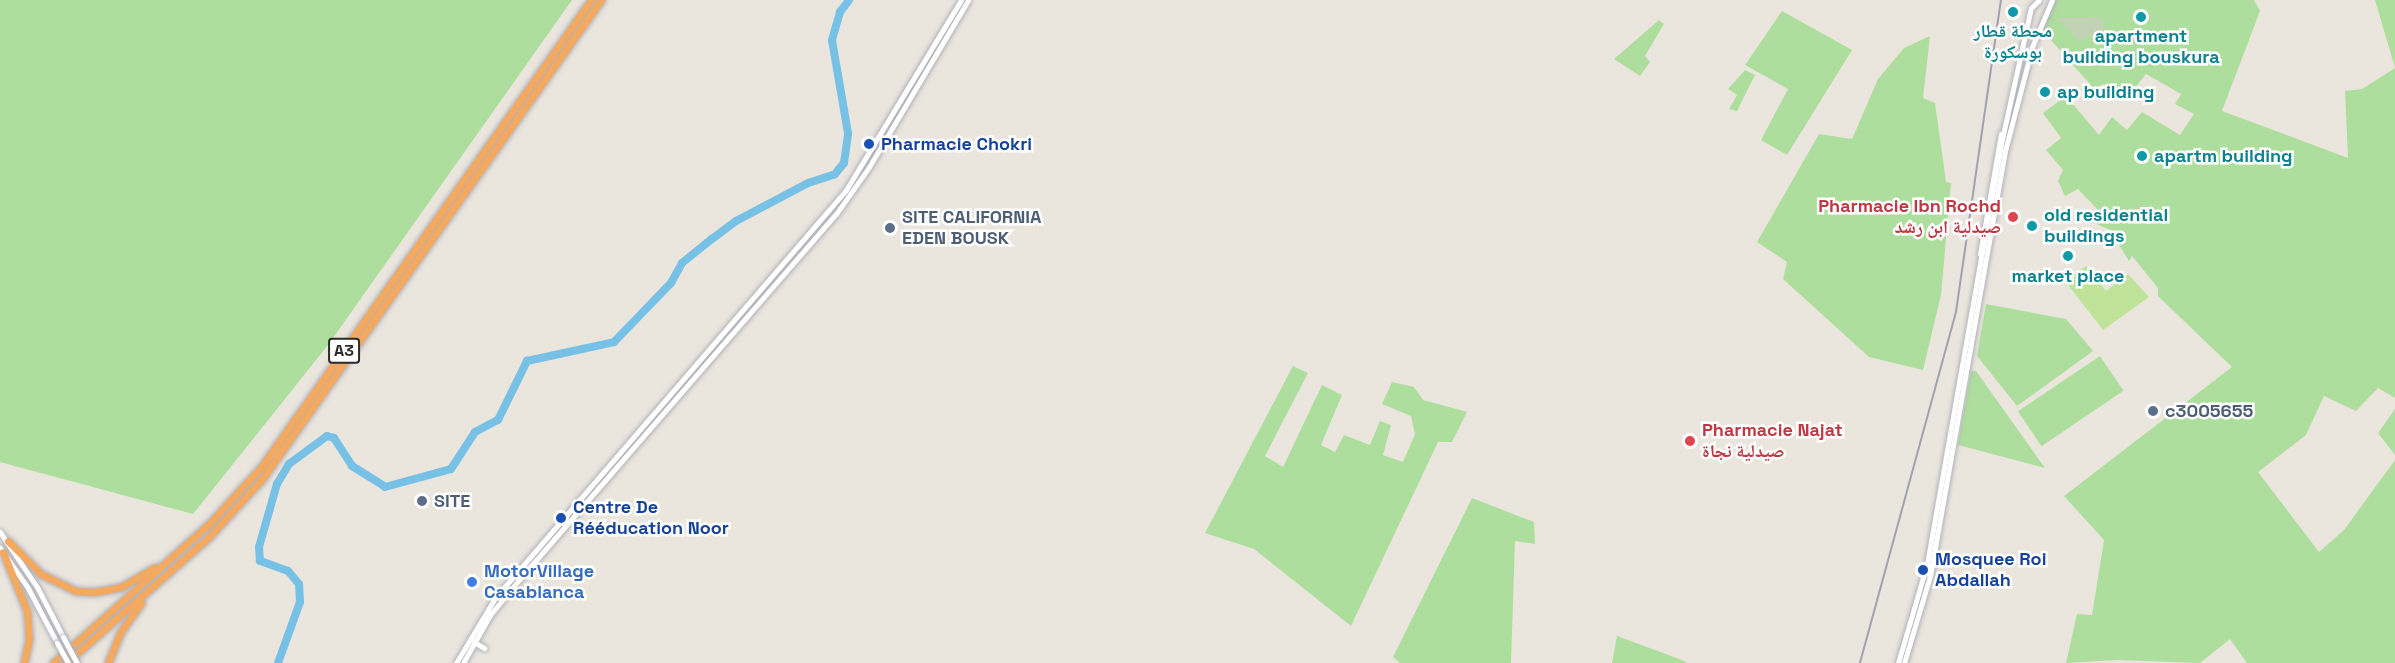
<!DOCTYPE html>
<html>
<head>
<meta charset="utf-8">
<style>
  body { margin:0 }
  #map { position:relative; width:2395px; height:663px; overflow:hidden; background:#ebe6dd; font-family:"Space Grotesk","Noto Naskh Arabic",sans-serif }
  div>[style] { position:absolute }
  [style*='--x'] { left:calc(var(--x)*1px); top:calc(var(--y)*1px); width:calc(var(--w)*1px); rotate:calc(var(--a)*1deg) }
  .green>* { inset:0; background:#aede9d; transform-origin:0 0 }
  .cemetery>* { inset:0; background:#c2d3b5 }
  .pitch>* { inset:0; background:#bfe499 }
  .river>* { height:8px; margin:-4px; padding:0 4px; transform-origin:4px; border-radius:4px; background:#77c1e6 }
  .roads { filter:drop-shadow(0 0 2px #b0b2bc) drop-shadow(0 0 2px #b0b2bc) }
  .secondary>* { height:5px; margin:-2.5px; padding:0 2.5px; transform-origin:2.5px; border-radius:2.5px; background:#fff }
  .highway>* { height:7px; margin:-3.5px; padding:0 3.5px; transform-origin:3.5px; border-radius:3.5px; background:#f3a960 }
  .rail>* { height:1.5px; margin:-0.75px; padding:0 0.75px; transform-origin:0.75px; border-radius:0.75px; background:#a0a1b3 }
  .bridges { filter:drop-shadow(0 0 2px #b0b2bc) drop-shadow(0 0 2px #b0b2bc) }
  .secondary-bridge>* { height:5px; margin:-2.5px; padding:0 2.5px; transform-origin:2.5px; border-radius:2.5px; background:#fff }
  .dots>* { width:16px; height:16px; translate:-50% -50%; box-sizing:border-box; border:3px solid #fff; border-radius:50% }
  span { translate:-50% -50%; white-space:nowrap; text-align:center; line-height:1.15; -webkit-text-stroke:5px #fff; paint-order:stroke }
  .shield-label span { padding:2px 4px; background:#fff; border:2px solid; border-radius:4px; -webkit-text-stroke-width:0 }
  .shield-label { font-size:16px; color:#2a2a2a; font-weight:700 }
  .culture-label { font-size:18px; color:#0d838f; font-weight:700 }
  .left { translate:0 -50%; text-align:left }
  .transit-label { font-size:18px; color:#164399; font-weight:700 }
  .health-label { font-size:18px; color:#be3a42; font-weight:700 }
  .right { translate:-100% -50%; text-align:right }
  .service-label { font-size:18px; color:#4e5e75; font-weight:700 }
  .shop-label { font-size:18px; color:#366cbe; font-weight:700 }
</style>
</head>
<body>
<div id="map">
  <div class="green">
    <i style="clip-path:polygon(0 0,572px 0,328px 345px,193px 514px,0 462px)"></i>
    <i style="clip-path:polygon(2054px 0,2254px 0,2260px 11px,2222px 111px,2348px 158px,2345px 91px,2362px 89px,2395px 68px,2375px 0,2395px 0,2395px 398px,2378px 388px,2356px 411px,2324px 396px,2306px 435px,2258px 472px,2319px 552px,2344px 530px,2395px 460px,2395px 663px,2247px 663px,2230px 639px,2200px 663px,2117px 660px,2066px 663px,2077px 614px,2092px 615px,2104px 540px,2064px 496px,2232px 367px,2158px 296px,2158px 288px,2132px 256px,2129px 261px,2110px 230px,2088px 220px,2098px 210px,2078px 189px,2065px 196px,2058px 181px,2063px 170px,2046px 150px,2061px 138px,2043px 113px,2066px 96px,2099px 135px,2112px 117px,2127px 130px,2142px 112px,2180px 135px,2194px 114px,2175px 104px,2181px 94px,2146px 74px,2128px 97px,2103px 84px,2095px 90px,2043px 31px)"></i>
    <i style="clip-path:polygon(1782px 11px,1852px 50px,1787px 155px,1761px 140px,1788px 89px,1745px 65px)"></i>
    <i style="clip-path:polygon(1659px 20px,1664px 24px,1645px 56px,1650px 62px,1640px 76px,1614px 59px)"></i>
    <i style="clip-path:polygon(1930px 36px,1923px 98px,1935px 103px,1946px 182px,1951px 183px,1941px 295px,1923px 370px,1869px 357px,1783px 279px,1787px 262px,1757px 242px,1819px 134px,1852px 139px,1878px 79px,1904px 48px)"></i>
    <i style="clip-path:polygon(1745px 70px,1755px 75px,1737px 111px,1729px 109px,1737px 95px,1728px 89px)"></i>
    <i style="clip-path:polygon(1986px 304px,2066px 319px,2093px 351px,2017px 406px,1977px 356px)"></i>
    <i style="left:2100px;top:356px;width:42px;height:99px;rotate:56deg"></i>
    <i style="clip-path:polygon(1293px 366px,1308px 373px,1265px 456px,1283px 467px,1322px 385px,1342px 395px,1321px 445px,1335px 452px,1344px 435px,1370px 445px,1380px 421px,1391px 425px,1383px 455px,1403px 462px,1415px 434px,1411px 416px,1382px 404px,1392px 382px,1414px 387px,1423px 400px,1467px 412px,1452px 442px,1438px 442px,1351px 626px,1254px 549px,1205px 533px)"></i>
    <i style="clip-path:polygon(1971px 371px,1976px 371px,2045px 468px,1958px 445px)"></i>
    <i style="clip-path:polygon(2395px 409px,2395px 455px,2378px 433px)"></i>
    <i style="clip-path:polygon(1472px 498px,1534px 522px,1535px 544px,1515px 541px,1511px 663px,1400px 663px,1393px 657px)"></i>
    <i style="clip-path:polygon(1617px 636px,1682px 660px,1687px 663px,1612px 663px)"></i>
  </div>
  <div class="cemetery">
    <i style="clip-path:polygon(2098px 17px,2105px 23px,2104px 30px,2079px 41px,2057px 18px)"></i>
  </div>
  <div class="pitch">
    <i style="clip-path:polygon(2086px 266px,2106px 291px,2128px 274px,2149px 297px,2103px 330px,2065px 281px)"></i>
  </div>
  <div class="river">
    <i style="--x:278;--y:663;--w:65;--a:-70.2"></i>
    <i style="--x:300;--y:602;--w:18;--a:-93"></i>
    <i style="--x:299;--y:584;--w:17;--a:-130"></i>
    <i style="--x:288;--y:571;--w:30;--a:-160"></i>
    <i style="--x:260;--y:561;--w:14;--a:-94"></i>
    <i style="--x:259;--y:547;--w:66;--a:-74.1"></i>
    <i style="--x:277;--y:484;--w:23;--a:-59"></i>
    <i style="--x:289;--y:464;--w:47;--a:-36.4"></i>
    <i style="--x:327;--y:436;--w:7;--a:16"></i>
    <i style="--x:334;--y:438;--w:33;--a:57"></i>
    <i style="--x:352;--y:466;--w:39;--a:32"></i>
    <i style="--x:385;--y:487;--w:68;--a:-15.3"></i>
    <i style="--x:451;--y:469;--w:44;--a:-57"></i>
    <i style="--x:475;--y:432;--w:26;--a:-28"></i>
    <i style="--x:498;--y:420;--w:66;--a:-63.8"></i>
    <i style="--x:527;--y:361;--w:89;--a:-12.3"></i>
    <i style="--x:614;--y:342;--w:82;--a:-46"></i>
    <i style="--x:671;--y:283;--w:23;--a:-61"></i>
    <i style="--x:682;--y:263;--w:38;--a:-39"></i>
    <i style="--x:712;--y:239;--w:30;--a:-37"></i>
    <i style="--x:736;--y:221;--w:81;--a:-27.8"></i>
    <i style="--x:808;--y:183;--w:28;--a:-18"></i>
    <i style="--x:835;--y:174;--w:14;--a:-51"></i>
    <i style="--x:844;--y:163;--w:30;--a:-82"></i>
    <i style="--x:848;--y:133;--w:94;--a:-99.8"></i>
    <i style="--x:832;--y:40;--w:29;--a:-74"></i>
    <i style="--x:840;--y:12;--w:15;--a:-53"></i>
  </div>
  <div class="roads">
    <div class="secondary">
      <i style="--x:1980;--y:254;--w:122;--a:-80.1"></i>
      <i style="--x:0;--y:532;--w:66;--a:56.1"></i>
      <i style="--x:37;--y:587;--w:56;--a:62.5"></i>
      <i style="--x:0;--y:548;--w:49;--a:55"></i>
      <i style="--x:28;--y:588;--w:62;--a:62.2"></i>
      <i style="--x:474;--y:642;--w:12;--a:31"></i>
      <i style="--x:456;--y:663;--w:76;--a:-59"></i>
      <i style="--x:495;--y:598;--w:538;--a:-49.29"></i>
      <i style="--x:846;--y:190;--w:222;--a:-58.8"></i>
      <i style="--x:463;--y:663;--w:55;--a:-60.6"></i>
      <i style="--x:490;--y:615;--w:43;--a:-50.7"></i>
      <i style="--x:517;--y:582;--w:487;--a:-49.1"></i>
      <i style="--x:836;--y:214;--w:57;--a:-54.9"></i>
      <i style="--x:869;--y:167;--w:194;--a:-59.3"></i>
      <i style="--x:1898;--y:663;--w:103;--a:-73.7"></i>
      <i style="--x:1927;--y:564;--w:426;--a:-80"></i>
      <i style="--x:2001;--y:144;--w:139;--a:-77.6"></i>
      <i style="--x:2031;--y:8;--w:11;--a:-45"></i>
      <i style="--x:1904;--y:663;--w:91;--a:-73.4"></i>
      <i style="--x:1930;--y:576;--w:432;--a:-80"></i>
      <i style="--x:2005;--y:151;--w:107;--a:-75.4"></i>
      <i style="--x:2032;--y:47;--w:51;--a:-66.9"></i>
    </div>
    <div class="highway">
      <i style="--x:8;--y:541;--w:47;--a:45"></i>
      <i style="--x:41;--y:574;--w:39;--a:26"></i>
      <i style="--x:76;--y:591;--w:18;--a:3"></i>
      <i style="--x:94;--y:592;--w:27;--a:-10"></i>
      <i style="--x:121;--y:587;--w:39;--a:-30"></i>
      <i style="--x:3;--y:552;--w:64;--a:67.9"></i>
      <i style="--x:27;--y:611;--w:28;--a:86"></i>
      <i style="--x:29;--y:639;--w:25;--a:102"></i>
      <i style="--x:53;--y:663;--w:209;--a:-41.7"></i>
      <i style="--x:209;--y:524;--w:79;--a:-47.6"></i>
      <i style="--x:262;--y:466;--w:570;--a:-54.78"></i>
      <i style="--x:66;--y:663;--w:191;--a:-41.4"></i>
      <i style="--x:209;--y:537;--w:79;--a:-47.6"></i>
      <i style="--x:262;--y:479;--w:587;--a:-54.71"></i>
      <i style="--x:108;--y:663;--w:32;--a:-68"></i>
      <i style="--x:120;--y:633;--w:37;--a:-55"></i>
    </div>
  </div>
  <div class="rail">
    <i style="--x:1860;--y:663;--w:364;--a:-74.7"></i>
    <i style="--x:1956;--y:312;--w:315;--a:-81.8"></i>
  </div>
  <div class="bridges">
    <div class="secondary-bridge">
      <i style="--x:63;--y:637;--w:30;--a:62"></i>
      <i style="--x:57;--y:643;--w:23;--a:61"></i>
    </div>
  </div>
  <div class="dots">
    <i style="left:2013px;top:12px;background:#0f9aa8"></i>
    <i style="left:2141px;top:17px;background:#0f9aa8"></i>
    <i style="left:2045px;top:92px;background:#0f9aa8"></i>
    <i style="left:869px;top:144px;background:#1a4fb4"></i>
    <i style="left:2142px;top:156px;background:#0f9aa8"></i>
    <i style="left:2013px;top:217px;background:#e0444e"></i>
    <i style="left:2032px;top:226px;background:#0f9aa8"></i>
    <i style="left:890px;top:228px;background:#5c6f8a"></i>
    <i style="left:2068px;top:256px;background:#0f9aa8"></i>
    <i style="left:2153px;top:411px;background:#5c6f8a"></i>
    <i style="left:1690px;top:441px;background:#e0444e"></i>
    <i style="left:422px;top:501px;background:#5c6f8a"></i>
    <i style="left:561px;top:518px;background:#1a4fb4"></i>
    <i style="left:1923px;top:570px;background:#1a4fb4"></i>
    <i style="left:472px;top:582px;background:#3f7fe0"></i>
  </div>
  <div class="shield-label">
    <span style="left:344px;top:351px">A3</span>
  </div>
  <div class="culture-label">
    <span style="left:2013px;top:42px">محطة قطار<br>بوسكورة</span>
    <span style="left:2141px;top:47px">apartment<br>building bouskura</span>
    <span class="left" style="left:2057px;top:92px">ap building</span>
    <span class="left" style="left:2154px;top:156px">apartm building</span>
    <span class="left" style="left:2044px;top:226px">old residential<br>buildings</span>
    <span style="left:2068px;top:276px">market place</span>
  </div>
  <div class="transit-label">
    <span class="left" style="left:881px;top:144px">Pharmacie Chokri</span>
    <span class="left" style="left:573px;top:518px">Centre De<br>Rééducation Noor</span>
    <span class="left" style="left:1935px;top:570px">Mosquee Roi<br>Abdallah</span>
  </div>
  <div class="health-label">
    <span class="right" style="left:2001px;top:217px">Pharmacie Ibn Rochd<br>صيدلية ابن رشد</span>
    <span class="left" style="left:1702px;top:441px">Pharmacie Najat<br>صيدلية نجاة</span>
  </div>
  <div class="service-label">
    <span class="left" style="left:902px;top:228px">SITE CALIFORNIA<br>EDEN BOUSK</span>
    <span class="left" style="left:2165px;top:411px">c3005655</span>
    <span class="left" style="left:434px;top:501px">SITE</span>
  </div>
  <div class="shop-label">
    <span class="left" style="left:484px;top:582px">MotorVillage<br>Casablanca</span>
  </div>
</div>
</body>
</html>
